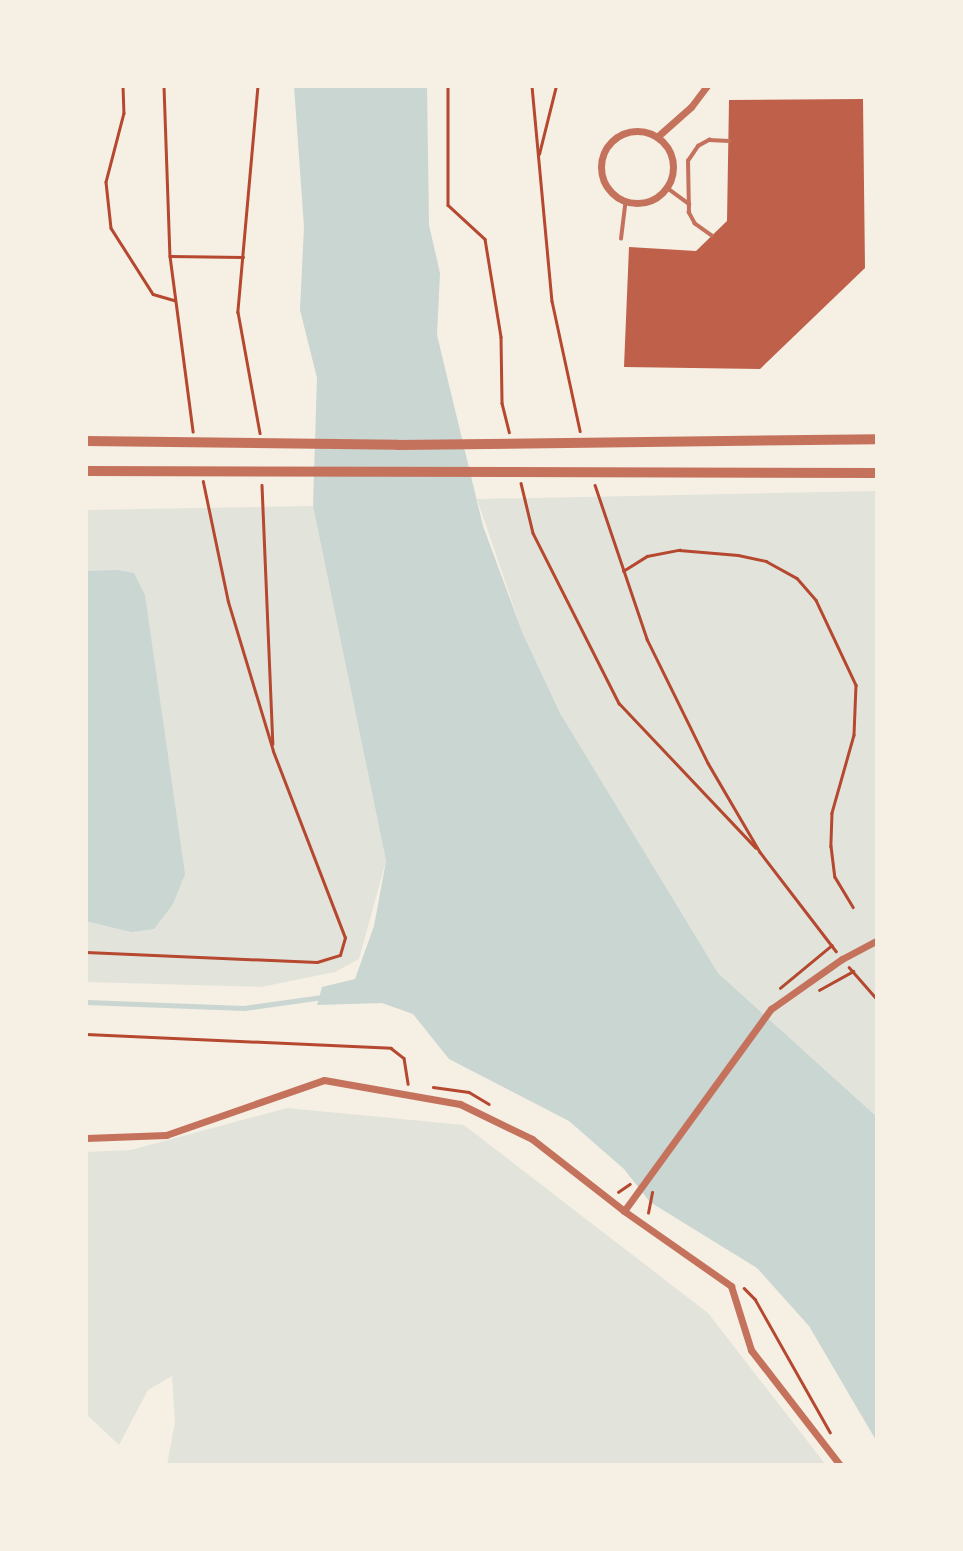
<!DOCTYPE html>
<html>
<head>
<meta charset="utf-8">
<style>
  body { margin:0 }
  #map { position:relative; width:963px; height:1551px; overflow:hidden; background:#f6efe4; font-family:"Titillium Web",sans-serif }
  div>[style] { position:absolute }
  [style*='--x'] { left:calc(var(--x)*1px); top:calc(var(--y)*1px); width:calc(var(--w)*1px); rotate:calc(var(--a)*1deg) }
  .green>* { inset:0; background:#e2e4dc }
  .water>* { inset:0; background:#c9d6d2 }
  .stream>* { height:4.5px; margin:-2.25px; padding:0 2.25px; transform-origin:2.25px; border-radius:2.25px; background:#c9d6d2 }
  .building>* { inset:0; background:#bf614a }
  .path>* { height:2.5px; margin:-1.25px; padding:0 1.25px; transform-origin:1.25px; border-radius:1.25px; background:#b5482f }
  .service>* { height:3.5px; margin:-1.75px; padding:0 1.75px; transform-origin:1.75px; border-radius:1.75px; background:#c5725c }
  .minor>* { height:7px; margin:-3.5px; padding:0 3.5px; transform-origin:3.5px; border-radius:3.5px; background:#c5725c }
  .minor>.ring { margin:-3.5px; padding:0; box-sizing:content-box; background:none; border:7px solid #c5725c; border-radius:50% }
  .tertiary>* { height:10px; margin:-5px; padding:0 5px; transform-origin:5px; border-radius:5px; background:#c5725c }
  span { translate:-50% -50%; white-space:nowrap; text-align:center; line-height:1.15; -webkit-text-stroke:6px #f6efe4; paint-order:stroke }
  .frame { position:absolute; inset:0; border:88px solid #f6efe4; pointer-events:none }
</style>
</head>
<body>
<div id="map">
  <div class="green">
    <i style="clip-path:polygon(877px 491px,877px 1117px,718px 973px,560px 713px,523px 634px,477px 499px)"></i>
    <i style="clip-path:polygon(313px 506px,386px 861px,359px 959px,335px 972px,261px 987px,86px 982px,86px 510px)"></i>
    <i style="clip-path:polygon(287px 1108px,464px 1125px,708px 1313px,826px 1465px,167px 1465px,175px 1422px,172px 1376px,148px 1390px,119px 1445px,86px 1414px,86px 1152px,131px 1150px)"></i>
  </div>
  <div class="water">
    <i style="clip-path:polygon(294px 86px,427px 86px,429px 225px,440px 273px,437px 335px,483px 526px,523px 634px,560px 713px,718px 973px,877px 1117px,877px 1442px,809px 1326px,757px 1268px,650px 1202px,624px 1169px,569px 1121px,449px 1059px,413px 1014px,382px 1003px,317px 1005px,322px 987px,355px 979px,374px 926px,386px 861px,313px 506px,317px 378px,300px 310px,304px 227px)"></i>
    <i style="clip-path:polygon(117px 570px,134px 573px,145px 595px,185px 874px,173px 904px,154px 929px,131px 932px,86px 921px,86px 571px)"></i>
  </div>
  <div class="stream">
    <i style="--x:86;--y:1002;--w:158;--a:2.2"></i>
    <i style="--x:244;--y:1008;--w:79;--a:-8"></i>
  </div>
  <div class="building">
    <i style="clip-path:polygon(863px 99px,865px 268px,760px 369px,624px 367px,629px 247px,696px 251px,727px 221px,729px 100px)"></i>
  </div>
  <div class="path">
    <i style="--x:123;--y:86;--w:27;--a:88"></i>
    <i style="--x:124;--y:113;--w:71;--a:104.6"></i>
    <i style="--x:106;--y:182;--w:46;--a:83.8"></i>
    <i style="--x:111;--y:228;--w:78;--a:57.5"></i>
    <i style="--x:153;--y:294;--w:22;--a:16"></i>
    <i style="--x:164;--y:86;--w:170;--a:88"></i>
    <i style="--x:170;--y:256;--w:177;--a:82.5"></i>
    <i style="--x:258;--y:86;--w:227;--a:95.1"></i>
    <i style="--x:238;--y:312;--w:123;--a:79.7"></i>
    <i style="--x:448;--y:86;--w:119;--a:90"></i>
    <i style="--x:448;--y:205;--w:50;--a:42.6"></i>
    <i style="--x:485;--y:239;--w:99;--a:80.7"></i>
    <i style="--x:501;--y:337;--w:66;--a:89.1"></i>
    <i style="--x:502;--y:403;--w:30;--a:76"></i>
    <i style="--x:532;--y:86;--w:216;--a:84.7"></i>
    <i style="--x:552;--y:301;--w:133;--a:77.8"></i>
    <i style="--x:539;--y:154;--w:70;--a:-76"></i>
    <i style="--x:170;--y:256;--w:73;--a:0.8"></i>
    <i style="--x:521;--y:483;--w:51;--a:76.5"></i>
    <i style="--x:533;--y:533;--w:191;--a:63.2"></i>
    <i style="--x:619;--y:703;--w:199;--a:46.6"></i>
    <i style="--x:262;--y:485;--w:259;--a:87.6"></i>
    <i style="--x:595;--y:485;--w:163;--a:71.3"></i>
    <i style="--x:647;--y:639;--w:138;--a:63.8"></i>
    <i style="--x:708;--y:763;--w:103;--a:59.7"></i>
    <i style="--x:760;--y:852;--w:125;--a:52.5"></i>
    <i style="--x:623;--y:571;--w:28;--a:-32"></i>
    <i style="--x:647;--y:556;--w:33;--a:-11"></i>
    <i style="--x:679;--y:550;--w:59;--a:4.8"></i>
    <i style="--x:738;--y:555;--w:29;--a:12"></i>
    <i style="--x:766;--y:561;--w:35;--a:29"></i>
    <i style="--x:797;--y:578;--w:29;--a:49"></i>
    <i style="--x:816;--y:600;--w:94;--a:64.8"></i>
    <i style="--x:856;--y:685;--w:50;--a:92.3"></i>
    <i style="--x:854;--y:735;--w:81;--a:105.8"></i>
    <i style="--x:832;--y:813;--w:33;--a:92"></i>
    <i style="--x:831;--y:846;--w:31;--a:83"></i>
    <i style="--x:835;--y:877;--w:35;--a:59"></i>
    <i style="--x:86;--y:952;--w:231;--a:2.5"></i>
    <i style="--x:317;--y:962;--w:24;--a:-17"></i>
    <i style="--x:340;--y:955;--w:18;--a:-74"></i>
    <i style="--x:345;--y:938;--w:200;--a:-111.1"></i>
    <i style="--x:273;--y:751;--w:156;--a:-106.8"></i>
    <i style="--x:228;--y:602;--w:123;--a:-101.8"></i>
    <i style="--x:849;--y:967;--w:43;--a:48.8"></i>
    <i style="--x:780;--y:988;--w:67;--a:-39.6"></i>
    <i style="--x:819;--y:990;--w:39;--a:-29"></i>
    <i style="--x:86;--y:1034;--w:305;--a:2.6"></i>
    <i style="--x:391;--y:1048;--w:16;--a:38"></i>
    <i style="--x:404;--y:1058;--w:26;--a:81"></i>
    <i style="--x:433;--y:1087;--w:36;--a:8"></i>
    <i style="--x:469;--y:1092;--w:23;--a:31"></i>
    <i style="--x:618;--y:1192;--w:14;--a:-34"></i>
    <i style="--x:648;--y:1213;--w:21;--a:-79"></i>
    <i style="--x:744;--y:1288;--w:16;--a:45"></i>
    <i style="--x:755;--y:1299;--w:153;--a:60.6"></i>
  </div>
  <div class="service">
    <i style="--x:666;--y:187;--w:29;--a:36"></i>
    <i style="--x:712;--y:236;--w:21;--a:-145"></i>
    <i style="--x:695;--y:224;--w:13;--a:-119"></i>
    <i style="--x:689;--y:213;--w:52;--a:-91.1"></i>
    <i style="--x:688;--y:161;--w:18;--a:-56"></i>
    <i style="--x:698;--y:146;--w:13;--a:-29"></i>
    <i style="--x:709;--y:140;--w:20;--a:3"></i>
    <i style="--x:621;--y:239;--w:38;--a:-83"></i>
  </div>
  <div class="minor">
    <i class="ring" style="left:601px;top:131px;width:65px;height:65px"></i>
    <i style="--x:657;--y:137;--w:45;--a:-41.4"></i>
    <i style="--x:691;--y:107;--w:26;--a:-53"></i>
    <i style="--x:86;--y:1138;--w:80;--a:-2.1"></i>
    <i style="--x:166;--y:1135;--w:167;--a:-19.2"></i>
    <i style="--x:324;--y:1080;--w:138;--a:10"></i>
    <i style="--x:460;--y:1104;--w:80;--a:25.9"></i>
    <i style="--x:532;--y:1139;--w:117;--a:38"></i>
    <i style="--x:624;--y:1211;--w:131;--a:35"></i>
    <i style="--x:731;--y:1286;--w:67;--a:72.6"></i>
    <i style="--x:751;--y:1350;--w:145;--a:52.3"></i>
    <i style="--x:624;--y:1211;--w:250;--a:-54"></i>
    <i style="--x:771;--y:1009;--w:87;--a:-35.2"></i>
    <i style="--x:842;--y:959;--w:40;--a:-28"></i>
  </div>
  <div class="tertiary">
    <i style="--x:86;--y:441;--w:312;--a:0.7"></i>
    <i style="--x:398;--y:445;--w:479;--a:-0.7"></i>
    <i style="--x:86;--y:471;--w:791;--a:0.14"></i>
  </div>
  <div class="frame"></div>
</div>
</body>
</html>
